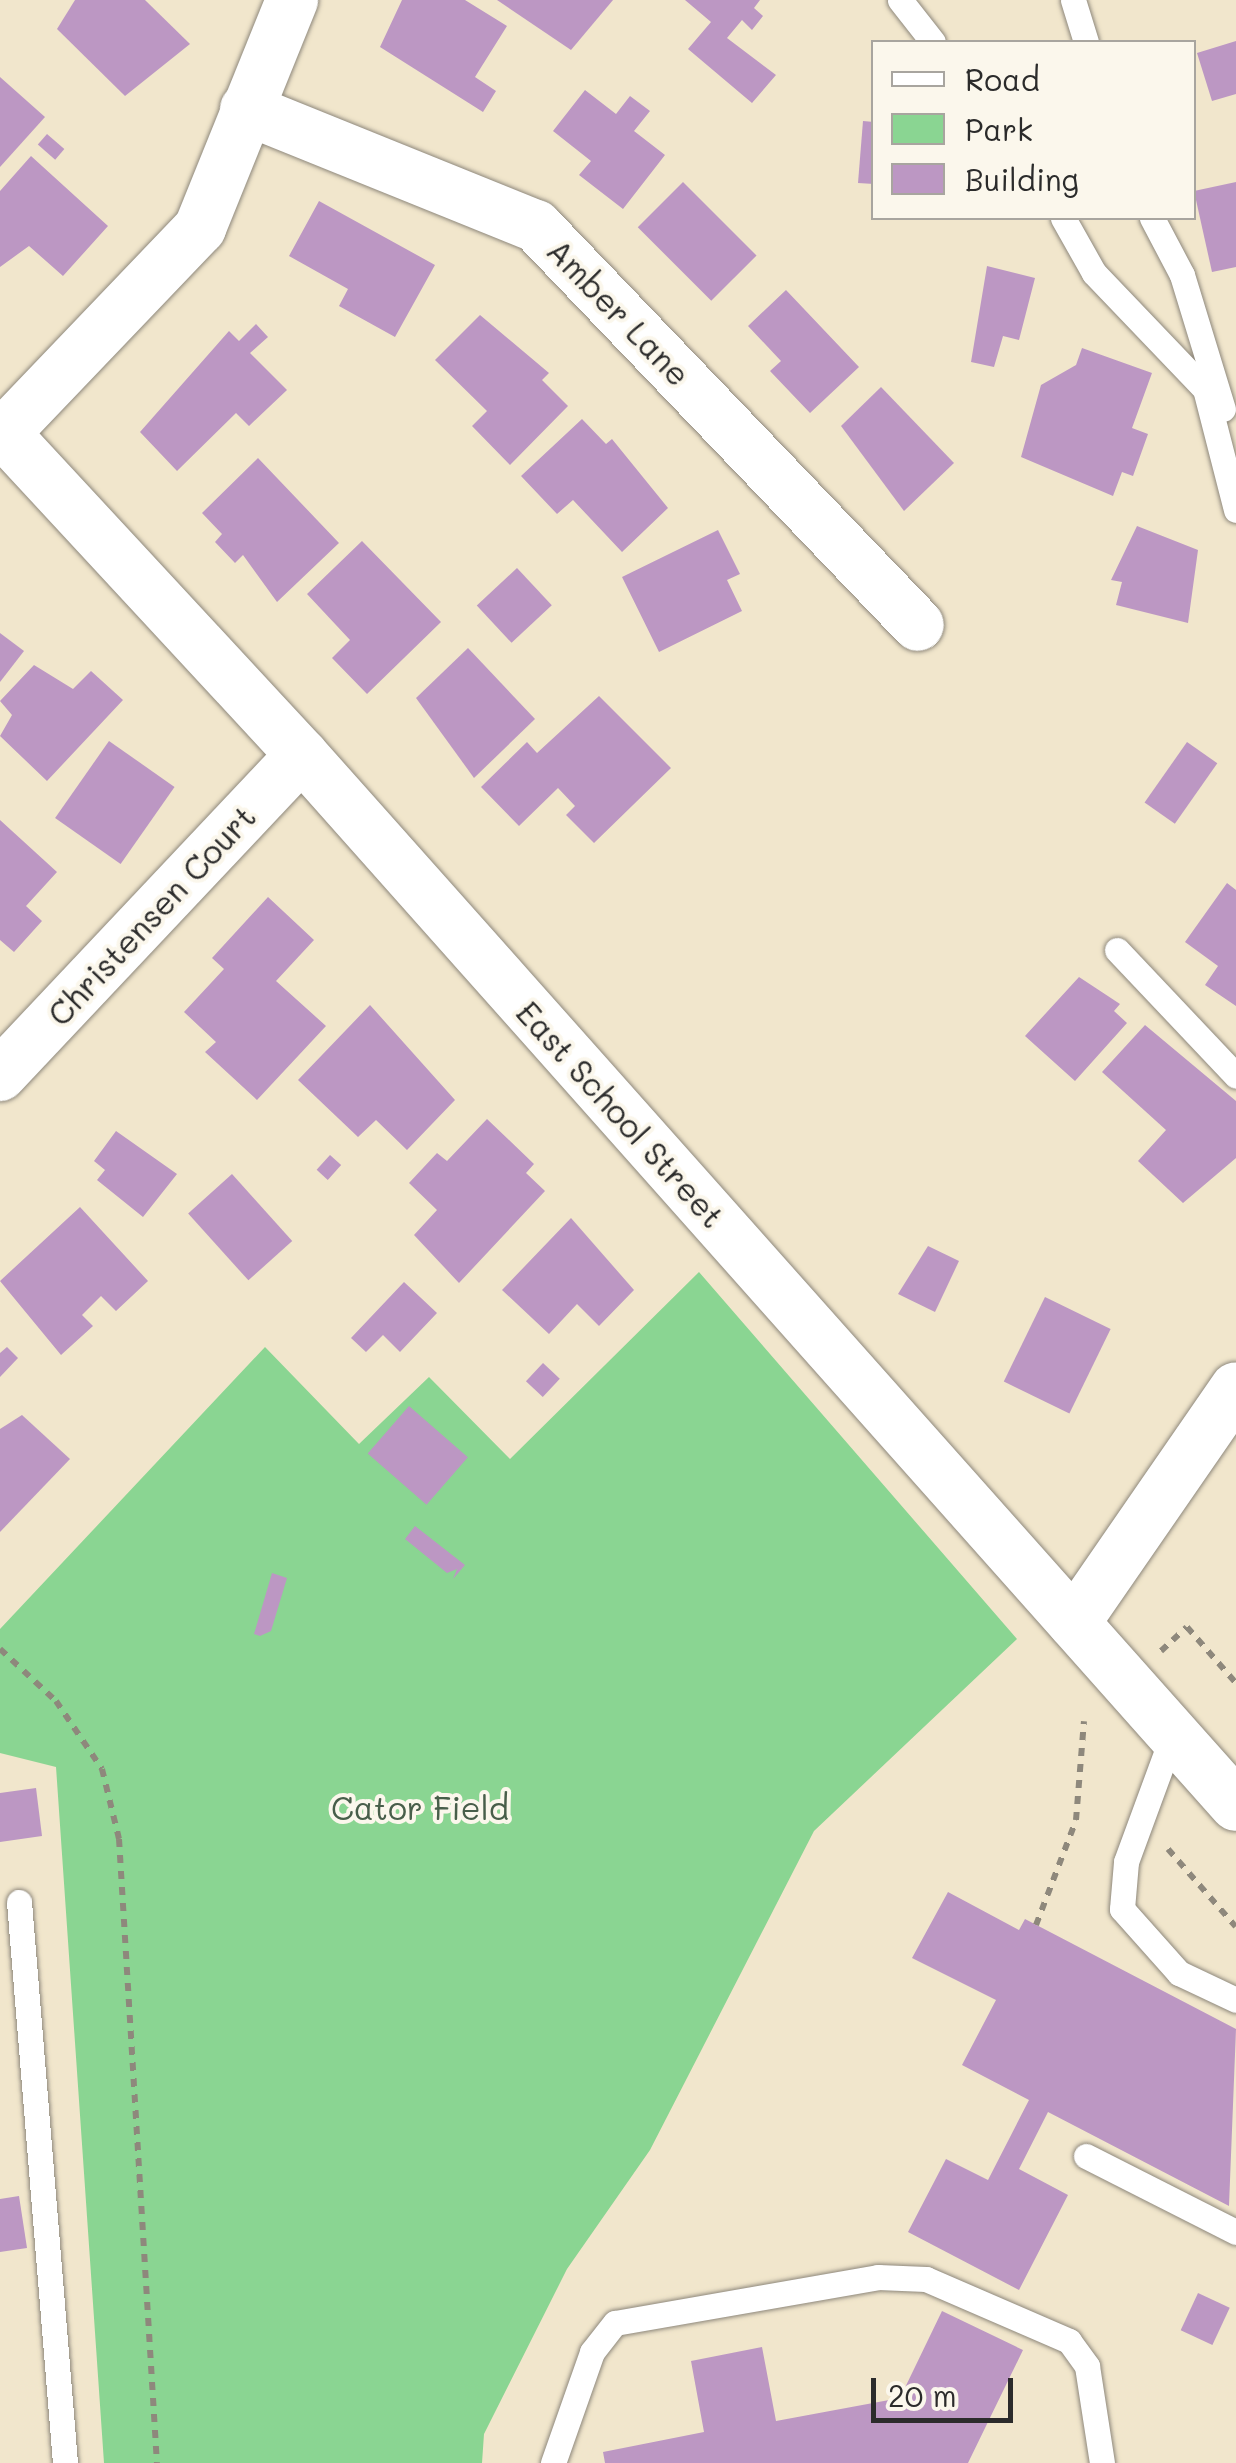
<!DOCTYPE html>
<html>
<head>
<meta charset="utf-8">
<style>
  body { margin:0 }
  #map { position:relative; width:1236px; height:2463px; overflow:hidden; background:#f1e6cc; font-family:Mali,sans-serif }
  div>[style] { position:absolute }
  [style*='--x'] { left:calc(var(--x)*1px); top:calc(var(--y)*1px); width:calc(var(--w)*1px); rotate:calc(var(--a)*1deg) }
  .green>* { inset:0; background:#8ad592 }
  .building>* { inset:0; background:#bc97c3; transform-origin:0 0 }
  .path>* { height:6px; margin-top:-3px; transform-origin:0; background:repeating-linear-gradient(90deg,#8e887c 0 8px,transparent 0 16px) }
  .roads { filter:drop-shadow(0 0 2px #8e887c) drop-shadow(0 0 2px #8e887c) }
  .service>* { height:25px; margin:-12.5px; padding:0 12.5px; transform-origin:12.5px; border-radius:12.5px; background:#fff }
  .minor>* { height:52px; margin:-26px; padding:0 26px; transform-origin:26px; border-radius:26px; background:#fff }
  span { translate:-50% -50%; white-space:nowrap; text-align:center; line-height:1.15; -webkit-text-stroke:8px #fbf7ec; paint-order:stroke }
  .street-label { font-size:32px; color:#2b2b2b }
  .park-label { font-size:32px; color:#485e4a }
  .legend { position:absolute; left:871px; top:40px; width:325px; height:180px; box-sizing:border-box; background:#fbf7ec; border:2px solid #a8a59f; margin:0; padding:12px 18px; list-style:none; font-size:30px; color:#2b2b2b }
  .legend li { display:flex; align-items:center; gap:20px; height:50px }
  .legend b { width:50px; border:2px solid #a8a59f }
  .scale { position:absolute; left:871px; top:2378px; width:142px; height:45px; box-sizing:border-box; border:5px solid #2b2b2b; border-top:0; padding-left:12px; font-size:30px; line-height:35px; white-space:nowrap; color:#2b2b2b; -webkit-text-stroke:8px #fbf7ec; paint-order:stroke }
</style>
</head>
<body>
<div id="map">
  <div class="green">
    <i style="clip-path:polygon(699px 1272px,1017px 1639px,814px 1831px,650px 2150px,567px 2269px,484px 2434px,482px 2463px,104px 2463px,56px 1767px,0 1753px,0 1629px,265px 1347px,359px 1444px,429px 1377px,510px 1459px)"></i>
  </div>
  <div class="building">
    <i style="clip-path:polygon(75px 0,145px 0,190px 44px,125px 96px,57px 29px)"></i>
    <i style="clip-path:polygon(402px 0,465px 0,507px 26px,475px 77px,496px 91px,483px 112px,380px 47px)"></i>
    <i style="clip-path:polygon(497px 0,613px 0,571px 50px)"></i>
    <i style="clip-path:polygon(685px 0,760px 0,754px 8px,763px 16px,752px 30px,742px 20px,727px 38px,776px 75px,752px 103px,688px 49px,711px 22px)"></i>
    <i style="clip-path:polygon(1236px 41px,1236px 94px,1212px 101px,1197px 53px)"></i>
    <i style="clip-path:polygon(0 77px,45px 117px,0 167px)"></i>
    <i style="clip-path:polygon(585px 90px,616px 114px,630px 96px,650px 111px,634px 131px,665px 155px,623px 209px,579px 175px,591px 161px,553px 131px)"></i>
    <i style="clip-path:polygon(863px 121px,874px 122px,874px 184px,858px 183px)"></i>
    <i style="left:47px;top:134px;width:23px;height:14px;rotate:41deg"></i>
    <i style="clip-path:polygon(31px 156px,108px 226px,63px 276px,29px 246px,0 267px,0 191px)"></i>
    <i style="left:683px;top:182px;width:104px;height:64px;rotate:45deg"></i>
    <i style="clip-path:polygon(1236px 182px,1236px 267px,1212px 272px,1194px 191px)"></i>
    <i style="clip-path:polygon(319px 201px,435px 265px,395px 337px,339px 306px,348px 289px,289px 256px)"></i>
    <i style="clip-path:polygon(987px 266px,1035px 278px,1019px 340px,1003px 336px,994px 367px,971px 362px)"></i>
    <i style="clip-path:polygon(786px 290px,859px 367px,810px 413px,770px 371px,781px 361px,748px 326px)"></i>
    <i style="clip-path:polygon(480px 315px,549px 373px,542px 380px,568px 406px,510px 465px,472px 426px,487px 411px,435px 360px)"></i>
    <i style="clip-path:polygon(256px 324px,268px 337px,250px 353px,287px 390px,249px 426px,236px 413px,177px 471px,140px 432px,229px 331px,239px 341px)"></i>
    <i style="clip-path:polygon(1082px 348px,1152px 373px,1132px 428px,1148px 434px,1133px 476px,1122px 472px,1113px 496px,1021px 457px,1041px 385px,1076px 365px)"></i>
    <i style="clip-path:polygon(881px 387px,954px 463px,904px 511px,841px 426px)"></i>
    <i style="clip-path:polygon(582px 419px,606px 444px,612px 439px,668px 508px,622px 552px,573px 500px,557px 514px,521px 476px)"></i>
    <i style="clip-path:polygon(258px 458px,339px 543px,277px 602px,243px 555px,235px 563px,215px 542px,222px 534px,202px 513px)"></i>
    <i style="clip-path:polygon(1137px 526px,1198px 550px,1188px 623px,1116px 605px,1122px 582px,1111px 580px)"></i>
    <i style="clip-path:polygon(718px 530px,740px 574px,727px 580px,742px 611px,659px 652px,622px 577px)"></i>
    <i style="clip-path:polygon(362px 541px,441px 622px,367px 694px,332px 658px,350px 640px,307px 594px)"></i>
    <i style="left:517px;top:568px;width:51px;height:55px;rotate:47deg"></i>
    <i style="clip-path:polygon(0 633px,24px 651px,0 682px)"></i>
    <i style="clip-path:polygon(468px 648px,535px 719px,474px 778px,416px 698px)"></i>
    <i style="clip-path:polygon(34px 665px,73px 689px,91px 671px,123px 700px,47px 781px,0 736px,12px 715px,0 701px)"></i>
    <i style="clip-path:polygon(599px 696px,671px 768px,594px 843px,566px 815px,575px 806px,558px 788px,519px 826px,481px 787px,527px 742px,537px 753px)"></i>
    <i style="left:109px;top:741px;width:80px;height:94px;rotate:35deg"></i>
    <i style="left:1187px;top:742px;width:37px;height:74px;rotate:35deg"></i>
    <i style="clip-path:polygon(0 820px,57px 872px,26px 906px,42px 921px,14px 952px,0 940px)"></i>
    <i style="clip-path:polygon(1227px 883px,1236px 890px,1236px 1006px,1205px 985px,1218px 966px,1185px 942px)"></i>
    <i style="clip-path:polygon(268px 897px,314px 940px,276px 981px,326px 1026px,257px 1100px,205px 1052px,216px 1042px,184px 1012px,224px 969px,212px 958px)"></i>
    <i style="clip-path:polygon(1079px 977px,1120px 1004px,1114px 1011px,1127px 1023px,1075px 1081px,1025px 1036px)"></i>
    <i style="clip-path:polygon(370px 1005px,455px 1100px,407px 1150px,376px 1120px,358px 1137px,298px 1080px)"></i>
    <i style="clip-path:polygon(1145px 1025px,1236px 1101px,1236px 1158px,1183px 1203px,1138px 1161px,1166px 1130px,1102px 1072px)"></i>
    <i style="clip-path:polygon(487px 1119px,534px 1164px,526px 1173px,545px 1191px,459px 1283px,414px 1235px,437px 1210px,409px 1183px,437px 1153px,447px 1161px)"></i>
    <i style="clip-path:polygon(116px 1131px,177px 1174px,143px 1217px,97px 1180px,105px 1170px,94px 1161px)"></i>
    <i style="left:330px;top:1155px;width:15px;height:20px;rotate:42deg"></i>
    <i style="left:232px;top:1174px;width:90px;height:59px;rotate:48deg"></i>
    <i style="clip-path:polygon(80px 1207px,148px 1281px,116px 1311px,101px 1296px,82px 1315px,93px 1326px,61px 1355px,0 1281px)"></i>
    <i style="clip-path:polygon(571px 1218px,634px 1290px,599px 1326px,577px 1304px,549px 1334px,502px 1290px)"></i>
    <i style="clip-path:polygon(928px 1246px,959px 1261px,935px 1312px,898px 1294px)"></i>
    <i style="clip-path:polygon(404px 1282px,437px 1313px,400px 1352px,383px 1335px,366px 1352px,351px 1338px)"></i>
    <i style="left:1045px;top:1297px;width:73px;height:94px;rotate:26deg"></i>
    <i style="clip-path:polygon(7px 1347px,18px 1358px,0 1377px,0 1353px)"></i>
    <i style="left:543px;top:1363px;width:23px;height:25px;rotate:43deg"></i>
    <i style="left:409px;top:1406px;width:78px;height:63px;rotate:41deg"></i>
    <i style="clip-path:polygon(22px 1415px,70px 1459px,0 1532px,0 1429px)"></i>
    <i style="clip-path:polygon(415px 1526px,465px 1565px,453px 1579px,457px 1569px,447px 1573px,405px 1539px)"></i>
    <i style="clip-path:polygon(272px 1573px,287px 1578px,271px 1631px,260px 1636px,254px 1634px)"></i>
    <i style="clip-path:polygon(36px 1788px,42px 1836px,0 1842px,0 1793px)"></i>
    <i style="clip-path:polygon(948px 1892px,1019px 1930px,1025px 1919px,1236px 2029px,1229px 2206px,1048px 2112px,1019px 2169px,1068px 2195px,1019px 2290px,908px 2232px,946px 2159px,988px 2180px,1029px 2100px,962px 2065px,996px 2000px,912px 1958px)"></i>
    <i style="clip-path:polygon(19px 2196px,27px 2248px,0 2252px,0 2199px)"></i>
    <i style="left:1198px;top:2293px;width:35px;height:41px;rotate:25deg"></i>
    <i style="clip-path:polygon(942px 2311px,1023px 2350px,968px 2463px,605px 2463px,603px 2452px,704px 2432px,691px 2361px,762px 2347px,776px 2421px,900px 2398px)"></i>
  </div>
  <div class="path">
    <i style="--x:0;--y:1649;--w:76;--a:42.9"></i>
    <i style="--x:56;--y:1701;--w:82;--a:55.9"></i>
    <i style="--x:102;--y:1769;--w:72;--a:76.3"></i>
    <i style="--x:119;--y:1839;--w:625;--a:86.52"></i>
    <i style="--x:1161;--y:1651;--w:35;--a:-43"></i>
    <i style="--x:1187;--y:1627;--w:74;--a:48.8"></i>
    <i style="--x:1168;--y:1849;--w:103;--a:48.9"></i>
    <i style="--x:1036;--y:1925;--w:112;--a:-69.1"></i>
    <i style="--x:1076;--y:1820;--w:99;--a:-85.4"></i>
  </div>
  <div class="roads">
    <div class="service">
      <i style="--x:900;--y:0;--w:53;--a:51.8"></i>
      <i style="--x:1073;--y:0;--w:44;--a:72.8"></i>
      <i style="--x:1063;--y:218;--w:63;--a:60.6"></i>
      <i style="--x:1094;--y:273;--w:161;--a:46.3"></i>
      <i style="--x:1205;--y:389;--w:125;--a:75.6"></i>
      <i style="--x:1152;--y:218;--w:64;--a:62.2"></i>
      <i style="--x:1182;--y:275;--w:140;--a:73"></i>
      <i style="--x:1117;--y:950;--w:173;--a:46.6"></i>
      <i style="--x:1173;--y:1734;--w:136;--a:110.2"></i>
      <i style="--x:1126;--y:1862;--w:47;--a:94.9"></i>
      <i style="--x:1122;--y:1909;--w:86;--a:48.3"></i>
      <i style="--x:1179;--y:1973;--w:63;--a:25.3"></i>
      <i style="--x:19;--y:1902;--w:563;--a:85.31"></i>
      <i style="--x:1086;--y:2156;--w:168;--a:26.9"></i>
      <i style="--x:553;--y:2463;--w:118;--a:-70.6"></i>
      <i style="--x:592;--y:2352;--w:37;--a:-52"></i>
      <i style="--x:615;--y:2323;--w:267;--a:-9.9"></i>
      <i style="--x:878;--y:2277;--w:48;--a:2.4"></i>
      <i style="--x:926;--y:2279;--w:156;--a:23.4"></i>
      <i style="--x:1069;--y:2341;--w:31;--a:54"></i>
      <i style="--x:1087;--y:2366;--w:98;--a:81.2"></i>
    </div>
    <div class="minor">
      <i style="--x:246;--y:109;--w:313;--a:22"></i>
      <i style="--x:536;--y:226;--w:552;--a:46.25"></i>
      <i style="--x:0;--y:429;--w:444;--a:47.2"></i>
      <i style="--x:302;--y:755;--w:1405;--a:48.35"></i>
      <i style="--x:4;--y:433;--w:284;--a:-46.3"></i>
      <i style="--x:200;--y:228;--w:246;--a:-68"></i>
      <i style="--x:0;--y:1075;--w:440;--a:-46.7"></i>
      <i style="--x:1074;--y:1623;--w:285;--a:-55.4"></i>
    </div>
  </div>
  <div class="street-label">
    <span style="left:619px;top:312px;rotate:46deg">Amber Lane</span>
    <span style="left:151px;top:915px;rotate:-47deg">Christensen Court</span>
    <span style="left:621px;top:1114px;rotate:48deg">East School Street</span>
  </div>
  <div class="park-label">
    <span style="left:420px;top:1807px">Cator Field</span>
  </div>
  <ul class="legend">
  <li><b style="height:12px;background:#fff"></b>Road</li>
  <li><b style="height:28px;background:#8ad592"></b>Park</li>
  <li><b style="height:28px;background:#bc97c3"></b>Building</li>
  </ul>
  <div class="scale">20 m</div>
</div>
</body>
</html>
